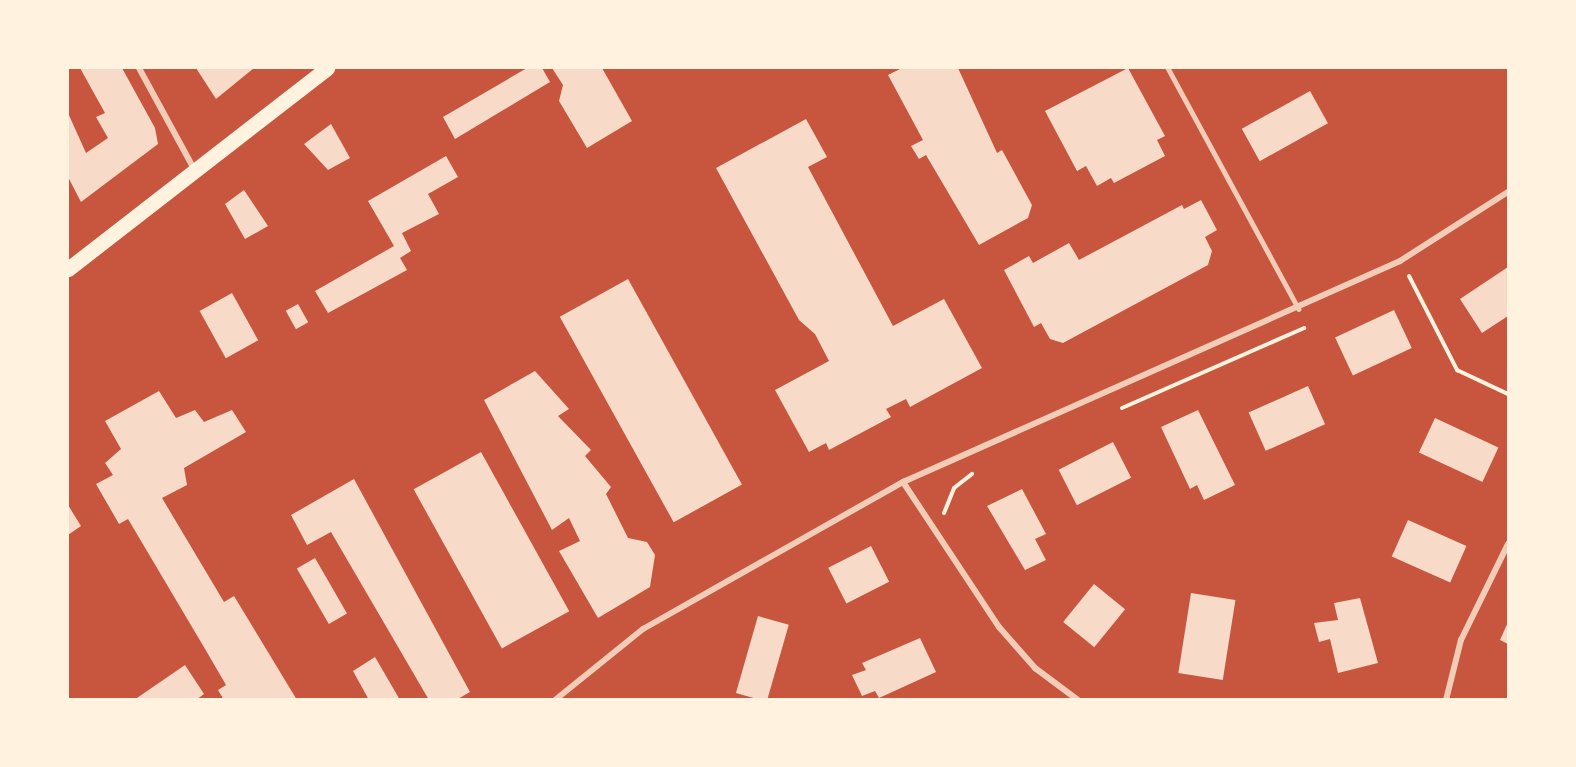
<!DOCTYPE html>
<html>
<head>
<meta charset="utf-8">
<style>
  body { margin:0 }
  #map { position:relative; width:1576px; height:767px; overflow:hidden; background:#c8553d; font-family:Montserrat,sans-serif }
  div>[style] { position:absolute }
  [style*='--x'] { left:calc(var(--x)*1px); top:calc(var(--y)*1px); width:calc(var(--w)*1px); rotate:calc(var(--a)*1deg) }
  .building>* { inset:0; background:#f7dbc8; transform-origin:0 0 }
  .path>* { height:4px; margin:-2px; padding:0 2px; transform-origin:2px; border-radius:2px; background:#fff3e0 }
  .service>* { height:4.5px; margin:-2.25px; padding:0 2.25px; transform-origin:2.25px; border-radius:2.25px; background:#f1ccb7 }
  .minor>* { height:6px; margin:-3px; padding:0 3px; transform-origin:3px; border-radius:3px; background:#f1ccb7 }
  .primary>* { height:15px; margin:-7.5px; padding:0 7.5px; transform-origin:7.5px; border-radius:7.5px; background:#fff3e0 }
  span { translate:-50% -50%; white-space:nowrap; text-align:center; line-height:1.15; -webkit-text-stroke:5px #fff3e0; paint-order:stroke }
  .frame { position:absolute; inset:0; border:69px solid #fff3e0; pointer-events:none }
</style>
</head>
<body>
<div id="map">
  <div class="building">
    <i style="clip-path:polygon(80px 68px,122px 68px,155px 128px,158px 144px,81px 202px,68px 177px,68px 113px,86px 153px,108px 138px,96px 117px,105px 113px)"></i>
    <i style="clip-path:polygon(196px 68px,254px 68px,216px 99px)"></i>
    <i style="clip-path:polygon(527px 68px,542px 68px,550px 82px,455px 139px,443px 117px)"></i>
    <i style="clip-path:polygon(552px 68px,602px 68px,632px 121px,587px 148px,559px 101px,563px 85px)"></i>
    <i style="clip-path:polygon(902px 68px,958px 68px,997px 153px,1002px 150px,1032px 205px,1028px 218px,979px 245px,926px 155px,919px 159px,911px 146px,923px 140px,888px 75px)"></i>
    <i style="clip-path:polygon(1128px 68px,1165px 136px,1157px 140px,1165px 156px,1114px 183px,1111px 178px,1097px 186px,1086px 166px,1077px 171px,1045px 111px)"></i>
    <i style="left:1310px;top:91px;width:37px;height:78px;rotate:61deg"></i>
    <i style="clip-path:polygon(806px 119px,827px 157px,808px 167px,893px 326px,944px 299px,982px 368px,910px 407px,906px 399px,886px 409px,891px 417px,829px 450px,826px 443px,809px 452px,775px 390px,829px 361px,815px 334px,799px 320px,716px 168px)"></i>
    <i style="clip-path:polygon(331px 124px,350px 158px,328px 170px,304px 144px)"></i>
    <i style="clip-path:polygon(446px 156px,458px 177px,428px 194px,439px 214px,402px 233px,411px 251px,400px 258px,407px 270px,328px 313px,315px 291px,394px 246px,368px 201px)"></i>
    <i style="clip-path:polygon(244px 190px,268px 226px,245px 239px,225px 204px)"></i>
    <i style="clip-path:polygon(1201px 200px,1217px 230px,1205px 237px,1212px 251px,1208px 265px,1063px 343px,1050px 339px,1041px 323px,1034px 327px,1004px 270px,1029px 256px,1033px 263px,1069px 243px,1079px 260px,1182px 205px,1184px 209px)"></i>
    <i style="clip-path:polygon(1508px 267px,1508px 316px,1482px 333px,1460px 299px)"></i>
    <i style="left:628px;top:279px;width:235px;height:78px;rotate:61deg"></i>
    <i style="left:232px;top:293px;width:54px;height:37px;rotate:61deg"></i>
    <i style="left:298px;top:304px;width:21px;height:14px;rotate:61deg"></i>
    <i style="left:1394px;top:310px;width:42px;height:65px;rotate:65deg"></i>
    <i style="clip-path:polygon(535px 371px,569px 409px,558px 416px,591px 450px,585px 456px,611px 487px,606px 494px,628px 538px,647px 542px,655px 555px,650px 587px,598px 618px,559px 551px,580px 541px,569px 518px,552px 530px,484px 400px)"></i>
    <i style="left:1308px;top:386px;width:42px;height:65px;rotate:66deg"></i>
    <i style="clip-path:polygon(159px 391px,176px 418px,195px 410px,204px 422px,232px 410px,246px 432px,184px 468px,187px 485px,162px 498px,224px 602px,234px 596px,297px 700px,224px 700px,218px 690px,226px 685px,208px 654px,128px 519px,119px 524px,96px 484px,113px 475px,105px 463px,121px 449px,105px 421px)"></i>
    <i style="clip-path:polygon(1198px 410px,1235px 485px,1204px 500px,1197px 485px,1190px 489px,1161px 427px)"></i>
    <i style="left:1435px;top:418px;width:70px;height:38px;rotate:25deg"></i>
    <i style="left:1113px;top:442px;width:40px;height:61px;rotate:63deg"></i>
    <i style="left:481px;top:452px;width:182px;height:77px;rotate:61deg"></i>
    <i style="clip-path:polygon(354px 479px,470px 692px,456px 700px,429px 700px,331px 532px,307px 545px,291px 515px)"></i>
    <i style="clip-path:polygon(1022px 489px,1046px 534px,1035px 539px,1046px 560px,1025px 570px,987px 506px)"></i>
    <i style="clip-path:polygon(68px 505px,81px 526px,68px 535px)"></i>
    <i style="left:1408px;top:520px;width:64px;height:40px;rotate:24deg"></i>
    <i style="left:871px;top:546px;width:40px;height:48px;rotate:63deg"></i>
    <i style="left:315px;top:558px;width:64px;height:21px;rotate:60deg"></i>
    <i style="left:1094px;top:584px;width:40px;height:49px;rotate:39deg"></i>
    <i style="left:1191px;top:593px;width:45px;height:81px;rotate:9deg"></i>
    <i style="clip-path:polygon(1360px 598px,1378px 663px,1338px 673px,1330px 639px,1319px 642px,1314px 623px,1338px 620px,1334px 603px)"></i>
    <i style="left:758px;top:616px;width:32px;height:80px;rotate:16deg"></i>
    <i style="clip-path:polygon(1508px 622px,1508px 644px,1500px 640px)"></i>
    <i style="clip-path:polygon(920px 638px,936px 672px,879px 698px,875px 691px,862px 696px,852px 675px,866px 670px,862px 663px)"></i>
    <i style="clip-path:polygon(375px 657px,400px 700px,369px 700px,353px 671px)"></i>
    <i style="clip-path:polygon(185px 665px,204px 694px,196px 700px,134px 700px)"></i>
  </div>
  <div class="path">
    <i style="--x:1409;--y:276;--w:106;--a:62.9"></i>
    <i style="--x:1457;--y:370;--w:56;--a:25.2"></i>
    <i style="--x:1122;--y:408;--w:199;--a:-23.7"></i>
    <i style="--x:944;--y:513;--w:27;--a:-68"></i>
    <i style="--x:954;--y:488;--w:23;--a:-38"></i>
  </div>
  <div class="service">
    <i style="--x:1168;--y:68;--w:274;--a:61.5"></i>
  </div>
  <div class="minor">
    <i style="--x:139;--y:68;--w:115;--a:61.4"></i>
    <i style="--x:903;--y:482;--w:174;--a:56.5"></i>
    <i style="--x:999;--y:627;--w:55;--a:48.7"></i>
    <i style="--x:1035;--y:668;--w:54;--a:36.7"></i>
    <i style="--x:555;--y:700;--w:113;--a:-38.9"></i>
    <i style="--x:643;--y:629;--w:299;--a:-29.5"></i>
    <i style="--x:903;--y:482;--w:544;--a:-23.97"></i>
    <i style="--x:1400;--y:261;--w:128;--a:-32.6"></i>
    <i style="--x:1446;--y:700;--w:62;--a:-76"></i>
    <i style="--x:1461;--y:640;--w:107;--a:-63.9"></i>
  </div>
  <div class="primary">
    <i style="--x:68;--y:269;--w:328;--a:-37.8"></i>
  </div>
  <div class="frame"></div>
</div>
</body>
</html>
